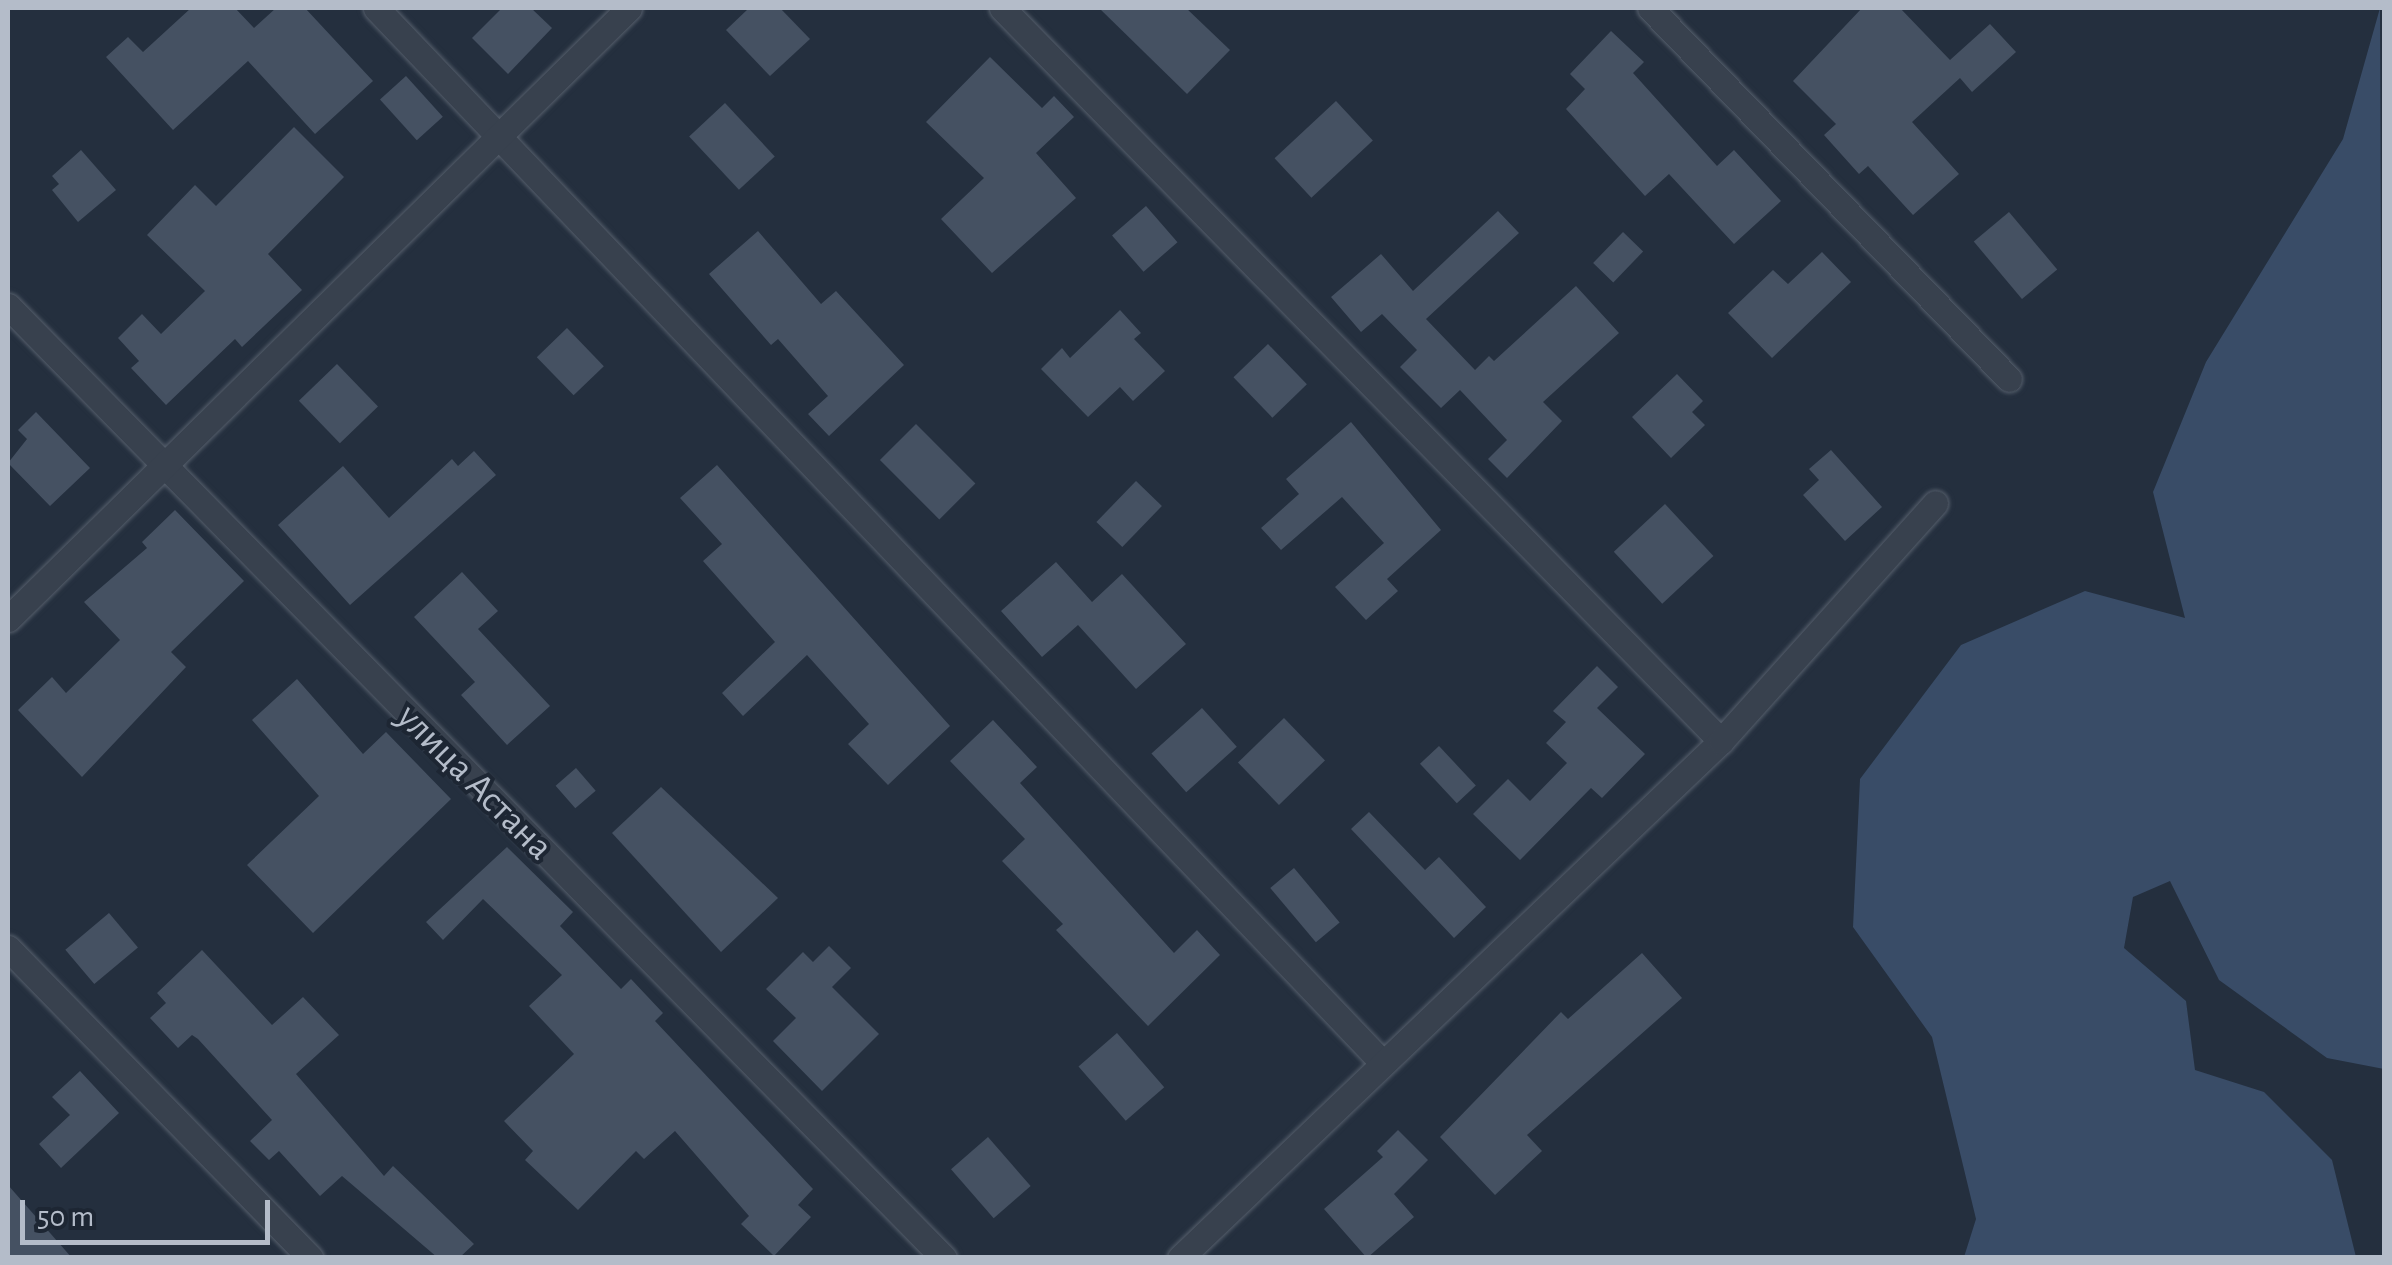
<!DOCTYPE html>
<html>
<head>
<meta charset="utf-8">
<style>
  body { margin:0 }
  #map { position:relative; width:2392px; height:1265px; overflow:hidden; background:#242f3e; font-family:"Alegreya Sans",sans-serif }
  div>[style] { position:absolute }
  [style*='--x'] { left:calc(var(--x)*1px); top:calc(var(--y)*1px); width:calc(var(--w)*1px); rotate:calc(var(--a)*1deg) }
  .water>* { inset:0; background:#394c67 }
  .building>* { inset:0; background:#455162; transform-origin:0 0 }
  .roads { filter:drop-shadow(0 0 2px #565f6c) drop-shadow(0 0 2px #565f6c) }
  .street>* { height:25px; margin:-12.5px; padding:0 12.5px; transform-origin:12.5px; border-radius:12.5px; background:#38414e }
  span { translate:-50% -50%; white-space:nowrap; text-align:center; line-height:1.15; -webkit-text-stroke:8px #1d2633; paint-order:stroke }
  .street-label { font-size:38px; color:#b4bcc9 }
  .frame { position:absolute; inset:0; border:10px solid #b4bcc9; pointer-events:none }
  .scale { position:absolute; left:20px; top:1200px; width:250px; height:45px; box-sizing:border-box; border:5px solid #b4bcc9; border-top:0; padding-left:12px; font-size:30px; line-height:35px; white-space:nowrap; color:#b4bcc9; -webkit-text-stroke:8px #1d2633; paint-order:stroke }
</style>
</head>
<body>
<div id="map">
  <div class="water">
    <i style="clip-path:polygon(2380px 8px,2384px 1069px,2327px 1058px,2219px 980px,2170px 881px,2133px 897px,2124px 948px,2186px 1001px,2195px 1070px,2264px 1092px,2332px 1160px,2356px 1257px,1964px 1257px,1976px 1219px,1932px 1037px,1853px 927px,1860px 779px,1961px 645px,2085px 591px,2185px 618px,2153px 492px,2206px 362px,2343px 139px)"></i>
  </div>
  <div class="building">
    <i style="clip-path:polygon(191px 8px,235px 8px,254px 28px,276px 8px,305px 8px,373px 81px,315px 134px,248px 61px,173px 130px,106px 57px,128px 37px,143px 52px)"></i>
    <i style="clip-path:polygon(502px 8px,531px 8px,552px 28px,508px 74px,472px 38px)"></i>
    <i style="clip-path:polygon(749px 8px,780px 8px,810px 39px,770px 76px,726px 30px)"></i>
    <i style="clip-path:polygon(1099px 8px,1186px 8px,1230px 50px,1187px 94px)"></i>
    <i style="clip-path:polygon(1862px 8px,1900px 8px,1950px 60px,1990px 24px,2016px 52px,1972px 92px,1960px 78px,1912px 122px,1959px 174px,1913px 215px,1868px 166px,1859px 174px,1824px 135px,1836px 124px,1793px 81px)"></i>
    <i style="clip-path:polygon(1611px 31px,1644px 62px,1633px 73px,1717px 166px,1734px 150px,1781px 201px,1734px 244px,1669px 174px,1645px 196px,1566px 109px,1585px 89px,1570px 74px)"></i>
    <i style="clip-path:polygon(990px 57px,1042px 108px,1054px 96px,1074px 117px,1036px 153px,1076px 198px,992px 273px,941px 219px,984px 178px,926px 122px)"></i>
    <i style="left:406px;top:76px;width:55px;height:35px;rotate:48deg"></i>
    <i style="left:1336px;top:101px;width:54px;height:84px;rotate:47deg"></i>
    <i style="left:725px;top:103px;width:73px;height:49px;rotate:47deg"></i>
    <i style="clip-path:polygon(294px 127px,344px 177px,268px 254px,302px 290px,242px 347px,235px 339px,166px 405px,131px 368px,139px 361px,118px 338px,142px 314px,161px 334px,205px 291px,147px 235px,195px 185px,216px 206px)"></i>
    <i style="clip-path:polygon(81px 150px,116px 190px,78px 222px,52px 190px,59px 184px,52px 176px)"></i>
    <i style="left:1146px;top:206px;width:48px;height:45px;rotate:49deg"></i>
    <i style="clip-path:polygon(1498px 211px,1519px 233px,1426px 319px,1475px 370px,1489px 356px,1494px 361px,1576px 286px,1619px 333px,1543px 402px,1562px 421px,1507px 478px,1488px 459px,1507px 440px,1460px 390px,1441px 408px,1400px 367px,1417px 350px,1382px 314px,1361px 332px,1331px 297px,1381px 254px,1413px 291px)"></i>
    <i style="left:2009px;top:212px;width:75px;height:46px;rotate:50deg"></i>
    <i style="clip-path:polygon(758px 231px,821px 304px,836px 291px,904px 365px,829px 436px,808px 414px,828px 396px,778px 339px,771px 345px,709px 274px)"></i>
    <i style="left:1623px;top:232px;width:28px;height:43px;rotate:44deg"></i>
    <i style="clip-path:polygon(1822px 252px,1851px 282px,1772px 358px,1728px 313px,1773px 270px,1788px 284px)"></i>
    <i style="clip-path:polygon(1120px 310px,1141px 333px,1134px 339px,1165px 371px,1133px 401px,1120px 387px,1088px 417px,1041px 369px,1062px 348px,1070px 358px)"></i>
    <i style="left:567px;top:328px;width:53px;height:42px;rotate:46deg"></i>
    <i style="left:1268px;top:344px;width:56px;height:48px;rotate:46deg"></i>
    <i style="left:337px;top:364px;width:59px;height:53px;rotate:46deg"></i>
    <i style="clip-path:polygon(1677px 374px,1703px 401px,1692px 412px,1705px 425px,1671px 458px,1632px 417px)"></i>
    <i style="clip-path:polygon(36px 412px,90px 468px,50px 506px,8px 463px,27px 439px,18px 430px)"></i>
    <i style="clip-path:polygon(1351px 422px,1441px 530px,1387px 579px,1398px 591px,1366px 620px,1335px 587px,1384px 543px,1342px 497px,1281px 550px,1261px 528px,1299px 494px,1286px 479px)"></i>
    <i style="left:916px;top:424px;width:84px;height:51px;rotate:45deg"></i>
    <i style="clip-path:polygon(1831px 450px,1882px 507px,1845px 541px,1803px 495px,1819px 480px,1809px 469px)"></i>
    <i style="clip-path:polygon(474px 451px,496px 475px,350px 605px,278px 525px,343px 466px,389px 518px,452px 459px,458px 466px)"></i>
    <i style="clip-path:polygon(717px 465px,950px 726px,888px 785px,848px 744px,869px 724px,807px 655px,743px 716px,722px 693px,775px 642px,703px 561px,722px 544px,680px 498px)"></i>
    <i style="left:1136px;top:481px;width:36px;height:57px;rotate:44deg"></i>
    <i style="left:1665px;top:504px;width:71px;height:70px;rotate:47deg"></i>
    <i style="clip-path:polygon(175px 510px,244px 581px,171px 652px,186px 667px,82px 777px,18px 710px,52px 677px,66px 693px,120px 640px,84px 602px,147px 548px,142px 542px)"></i>
    <i style="clip-path:polygon(1056px 562px,1092px 602px,1122px 574px,1186px 644px,1136px 689px,1078px 625px,1042px 657px,1001px 611px)"></i>
    <i style="clip-path:polygon(462px 572px,498px 611px,478px 629px,550px 706px,507px 745px,461px 695px,475px 682px,414px 617px)"></i>
    <i style="clip-path:polygon(1597px 666px,1618px 687px,1597px 708px,1645px 754px,1602px 798px,1591px 788px,1520px 860px,1473px 814px,1508px 779px,1530px 801px,1567px 763px,1546px 743px,1566px 722px,1553px 711px)"></i>
    <i style="clip-path:polygon(297px 679px,363px 754px,386px 732px,451px 799px,313px 933px,247px 865px,319px 796px,252px 720px)"></i>
    <i style="left:1202px;top:708px;width:52px;height:68px;rotate:48deg"></i>
    <i style="left:1284px;top:718px;width:59px;height:64px;rotate:46deg"></i>
    <i style="clip-path:polygon(993px 720px,1037px 767px,1020px 783px,1174px 953px,1197px 930px,1220px 955px,1148px 1026px,1056px 930px,1063px 924px,1002px 861px,1025px 839px,950px 761px)"></i>
    <i style="left:1439px;top:746px;width:54px;height:26px;rotate:47deg"></i>
    <i style="left:576px;top:768px;width:30px;height:27px;rotate:49deg"></i>
    <i style="clip-path:polygon(661px 787px,778px 898px,721px 952px,612px 833px)"></i>
    <i style="clip-path:polygon(1369px 812px,1425px 870px,1439px 857px,1486px 907px,1454px 938px,1351px 829px)"></i>
    <i style="clip-path:polygon(507px 847px,573px 912px,560px 926px,621px 989px,631px 979px,663px 1013px,655px 1021px,813px 1189px,798px 1205px,811px 1217px,774px 1256px,741px 1224px,749px 1216px,675px 1131px,644px 1159px,636px 1151px,578px 1210px,525px 1160px,533px 1151px,504px 1121px,574px 1054px,529px 1006px,562px 975px,483px 899px,443px 940px,426px 922px)"></i>
    <i style="left:1294px;top:868px;width:71px;height:31px;rotate:50deg"></i>
    <i style="left:109px;top:913px;width:45px;height:57px;rotate:50deg"></i>
    <i style="clip-path:polygon(829px 946px,851px 968px,832px 987px,879px 1034px,822px 1091px,773px 1041px,796px 1018px,766px 989px,803px 952px,813px 962px)"></i>
    <i style="clip-path:polygon(202px 950px,272px 1025px,303px 997px,339px 1035px,296px 1074px,384px 1176px,393px 1166px,474px 1244px,459px 1258px,438px 1258px,342px 1176px,320px 1196px,279px 1151px,269px 1160px,250px 1141px,272px 1120px,198px 1039px,192px 1035px,178px 1048px,150px 1018px,166px 1003px,157px 993px)"></i>
    <i style="clip-path:polygon(1642px 953px,1682px 998px,1527px 1135px,1542px 1151px,1495px 1195px,1440px 1137px,1561px 1012px,1568px 1019px)"></i>
    <i style="left:1117px;top:1033px;width:72px;height:51px;rotate:49deg"></i>
    <i style="clip-path:polygon(80px 1071px,119px 1113px,61px 1168px,39px 1144px,70px 1115px,52px 1097px)"></i>
    <i style="clip-path:polygon(1398px 1130px,1428px 1160px,1394px 1194px,1414px 1217px,1367px 1258px,1324px 1209px,1383px 1157px,1377px 1151px)"></i>
    <i style="left:988px;top:1137px;width:65px;height:49px;rotate:49deg"></i>
    <i style="clip-path:polygon(8px 1185px,72px 1258px,8px 1258px)"></i>
  </div>
  <div class="roads">
    <div class="street">
      <i style="--x:376;--y:8;--w:1456;--a:46.34"></i>
      <i style="--x:1002;--y:8;--w:1027;--a:45.55"></i>
      <i style="--x:1650;--y:8;--w:516;--a:45.94"></i>
      <i style="--x:8;--y:306;--w:1335;--a:45.49"></i>
      <i style="--x:8;--y:619;--w:871;--a:-44.53"></i>
      <i style="--x:8;--y:948;--w:433;--a:45.7"></i>
      <i style="--x:1180;--y:1258;--w:748;--a:-43.7"></i>
      <i style="--x:1721;--y:741;--w:320;--a:-48"></i>
    </div>
  </div>
  <div class="street-label">
    <span style="left:474px;top:783px;rotate:45deg">улица Астана</span>
  </div>
  <div class="frame"></div>
  <div class="scale">50 m</div>
</div>
</body>
</html>
